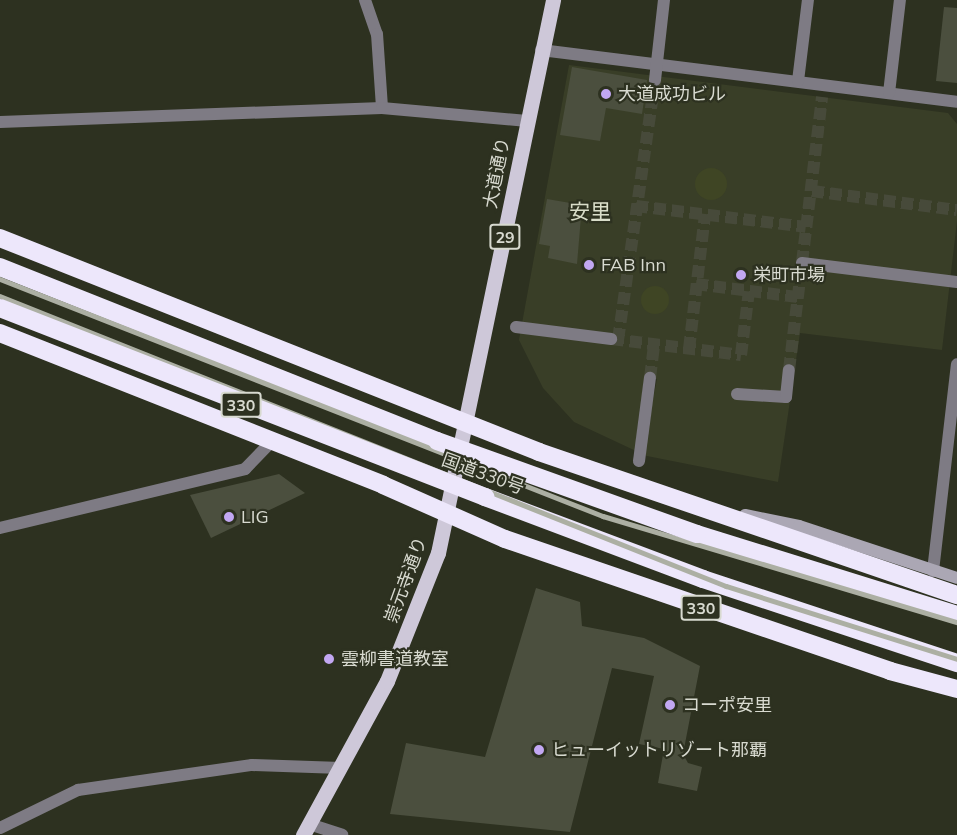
<!DOCTYPE html>
<html>
<head>
<meta charset="utf-8">
<style>
  body { margin:0 }
  #map { position:relative; width:957px; height:835px; overflow:hidden; background:#2d3120; font-family:Mulish,"Noto Sans JP",sans-serif }
  div>[style] { position:absolute }
  [style*='--x'] { left:calc(var(--x)*1px); top:calc(var(--y)*1px); width:calc(var(--w)*1px); rotate:calc(var(--a)*1deg) }
  .built>* { inset:0; background:#393e27 }
  .green>* { inset:0; background:#3f4524 }
  .round { border-radius:50% }
  .building>* { inset:0; background:#4b4f3e }
  .street-tunnel>* { height:12px; margin-top:-6px; transform-origin:0; background:repeating-linear-gradient(90deg,#474a3a 0 12px,transparent 0 18px) }
  .street>* { height:12px; margin:-6px; padding:0 6px; transform-origin:6px; border-radius:6px; background:#7e7b84 }
  .secondary>* { height:12px; margin:-6px; padding:0 6px; transform-origin:6px; border-radius:6px; background:#aba7b4 }
  .primary>* { height:15px; margin:-7.5px; padding:0 7.5px; transform-origin:7.5px; border-radius:7.5px; background:#cec8d9 }
  .highway>* { height:18px; margin:-9px; padding:0 9px; transform-origin:9px; border-radius:9px; background:#ede7fb }
  .rail>* { height:4.5px; margin:-2.25px; padding:0 2.25px; transform-origin:2.25px; border-radius:2.25px; background:#acafa3 }
  .highway-bridge>* { height:18px; margin:-9px; padding:0 9px; transform-origin:9px; border-radius:9px; background:#ede7fb }
  .dots>* { width:16px; height:16px; translate:-50% -50%; box-sizing:border-box; border:3px solid #2d3120; border-radius:50% }
  span { translate:-50% -50%; white-space:nowrap; text-align:center; line-height:1.15; -webkit-text-stroke:4.5px #2d3120; paint-order:stroke }
  .shield-label span { padding:2px 4px; background:#2d3120; border:2px solid; border-radius:4px; -webkit-text-stroke-width:0 }
  .shield-label { font-size:16px; color:#d8dad0; font-weight:700 }
  .poi-label { font-size:18px; color:#d8dad0 }
  .left { translate:0 -50%; text-align:left }
  .street-label { font-size:18px; color:#d8dad0 }
  .quarter-label { font-size:21px; color:#d9ddc9 }
</style>
</head>
<body>
<div id="map">
  <div class="built">
    <i style="clip-path:polygon(569px 65px,948px 113px,957px 124px,957px 221px,942px 350px,800px 333px,778px 482px,642px 455px,657px 379px,645px 377px,636px 451px,574px 422px,543px 388px,519px 340px)"></i>
  </div>
  <div class="green">
    <i class="round" style="left:695px;top:168px;width:32px;height:32px"></i>
    <i class="round" style="left:641px;top:286px;width:28px;height:28px"></i>
  </div>
  <div class="building">
    <i style="clip-path:polygon(944px 7px,957px 8px,957px 83px,936px 81px)"></i>
    <i style="clip-path:polygon(572px 67px,647px 80px,642px 114px,606px 108px,600px 141px,560px 135px)"></i>
    <i style="clip-path:polygon(547px 199px,582px 205px,577px 264px,548px 258px,550px 246px,539px 244px)"></i>
    <i style="clip-path:polygon(279px 474px,305px 493px,211px 538px,190px 495px)"></i>
    <i style="clip-path:polygon(536px 588px,580px 602px,582px 626px,644px 638px,700px 666px,683px 754px,688px 763px,702px 767px,697px 791px,658px 783px,664px 749px,639px 744px,654px 676px,612px 668px,570px 832px,390px 814px,406px 743px,485px 757px)"></i>
  </div>
  <div class="street-tunnel">
    <i style="--x:812;--y:191;--w:146;--a:7.5"></i>
    <i style="--x:636;--y:206;--w:171;--a:7"></i>
    <i style="--x:696;--y:284;--w:103;--a:7.3"></i>
    <i style="--x:612;--y:339;--w:130;--a:7.1"></i>
    <i style="--x:741;--y:355;--w:64;--a:-82.9"></i>
    <i style="--x:618;--y:340;--w:263;--a:-81.9"></i>
    <i style="--x:689;--y:349;--w:136;--a:-83.2"></i>
    <i style="--x:789;--y:370;--w:275;--a:-83.1"></i>
    <i style="--x:650;--y:378;--w:33;--a:-83"></i>
  </div>
  <div class="street">
    <i style="--x:365;--y:0;--w:36;--a:71"></i>
    <i style="--x:377;--y:34;--w:74;--a:86.1"></i>
    <i style="--x:541;--y:50;--w:419;--a:7.1"></i>
    <i style="--x:655;--y:80;--w:81;--a:-83.6"></i>
    <i style="--x:798;--y:81;--w:82;--a:-83"></i>
    <i style="--x:889;--y:93;--w:94;--a:-83.3"></i>
    <i style="--x:0;--y:122;--w:382;--a:-2.1"></i>
    <i style="--x:382;--y:108;--w:146;--a:5.1"></i>
    <i style="--x:802;--y:263;--w:156;--a:7"></i>
    <i style="--x:516;--y:327;--w:96;--a:7.2"></i>
    <i style="--x:737;--y:394;--w:49;--a:3.5"></i>
    <i style="--x:786;--y:397;--w:27;--a:-84"></i>
    <i style="--x:639;--y:461;--w:84;--a:-82.5"></i>
    <i style="--x:0;--y:528;--w:252;--a:-13.5"></i>
    <i style="--x:245;--y:469;--w:37;--a:-46"></i>
    <i style="--x:933;--y:571;--w:208;--a:-83.4"></i>
    <i style="--x:309;--y:824;--w:35;--a:18"></i>
    <i style="--x:0;--y:828;--w:87;--a:-26"></i>
    <i style="--x:78;--y:790;--w:176;--a:-8.2"></i>
    <i style="--x:252;--y:765;--w:89;--a:1.9"></i>
  </div>
  <div class="secondary">
    <i style="--x:745;--y:515;--w:55;--a:11.5"></i>
    <i style="--x:799;--y:526;--w:166;--a:18.2"></i>
  </div>
  <div class="primary">
    <i style="--x:303;--y:835;--w:175;--a:-61.4"></i>
    <i style="--x:387;--y:681;--w:138;--a:-68.3"></i>
    <i style="--x:438;--y:553;--w:565;--a:-78.25"></i>
  </div>
  <div class="highway">
    <i style="--x:0;--y:238;--w:580;--a:21.65"></i>
    <i style="--x:539;--y:452;--w:442;--a:18.9"></i>
    <i style="--x:0;--y:267;--w:470;--a:21.7"></i>
    <i style="--x:0;--y:333;--w:412;--a:21.6"></i>
    <i style="--x:383;--y:485;--w:133;--a:23.9"></i>
    <i style="--x:505;--y:539;--w:407;--a:18.9"></i>
    <i style="--x:890;--y:671;--w:69;--a:15"></i>
    <i style="--x:485;--y:497;--w:233;--a:20.6"></i>
    <i style="--x:703;--y:579;--w:268;--a:18.3"></i>
    <i style="--x:697;--y:534;--w:272;--a:17.3"></i>
  </div>
  <div class="rail">
    <i style="--x:0;--y:279;--w:648;--a:21.46"></i>
    <i style="--x:603;--y:516;--w:370;--a:16.7"></i>
    <i style="--x:0;--y:296;--w:782;--a:21.77"></i>
    <i style="--x:726;--y:586;--w:242;--a:17.5"></i>
  </div>
  <div class="highway-bridge">
    <i style="--x:0;--y:308;--w:521;--a:21.29"></i>
    <i style="--x:437;--y:441;--w:276;--a:19.7"></i>
  </div>
  <div class="dots">
    <i style="left:606px;top:94px;background:#c2a7f2"></i>
    <i style="left:589px;top:265px;background:#c2a7f2"></i>
    <i style="left:741px;top:275px;background:#c2a7f2"></i>
    <i style="left:229px;top:517px;background:#c2a7f2"></i>
    <i style="left:329px;top:659px;background:#c2a7f2"></i>
    <i style="left:670px;top:705px;background:#c2a7f2"></i>
    <i style="left:539px;top:750px;background:#c2a7f2"></i>
  </div>
  <div class="shield-label">
    <span style="left:505px;top:237px">29</span>
    <span style="left:241px;top:405px">330</span>
    <span style="left:701px;top:608px">330</span>
  </div>
  <div class="poi-label">
    <span class="left" style="left:618px;top:94px">大道成功ビル</span>
    <span class="left" style="left:601px;top:265px">FAB Inn</span>
    <span class="left" style="left:753px;top:275px">栄町市場</span>
    <span class="left" style="left:241px;top:517px">LIG</span>
    <span class="left" style="left:341px;top:659px">雲柳書道教室</span>
    <span class="left" style="left:682px;top:705px">コーポ安里</span>
    <span class="left" style="left:551px;top:750px">ヒューイットリゾート那覇</span>
  </div>
  <div class="street-label">
    <span style="left:497px;top:173px;rotate:-79deg">大道通り</span>
    <span style="left:483px;top:474px;rotate:20deg">国道330号</span>
    <span style="left:406px;top:580px;rotate:-70deg">崇元寺通り</span>
  </div>
  <div class="quarter-label">
    <span style="left:590px;top:211px">安里</span>
  </div>
</div>
</body>
</html>
